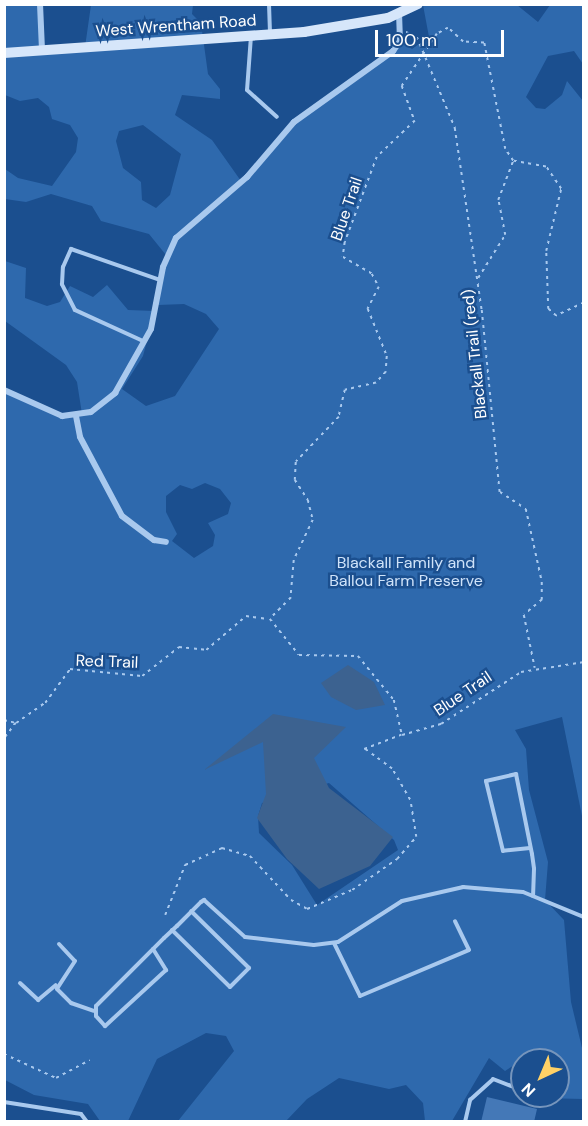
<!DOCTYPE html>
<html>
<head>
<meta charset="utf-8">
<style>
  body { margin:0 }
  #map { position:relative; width:588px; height:1126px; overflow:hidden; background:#1b4f8f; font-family:"DM Sans",sans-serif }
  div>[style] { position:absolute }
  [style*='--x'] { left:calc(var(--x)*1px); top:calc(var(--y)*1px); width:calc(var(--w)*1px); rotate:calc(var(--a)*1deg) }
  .green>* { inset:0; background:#2e69ad }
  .water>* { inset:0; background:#3c6290 }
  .building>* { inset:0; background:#4478b7 }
  .path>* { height:1.5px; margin-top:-0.75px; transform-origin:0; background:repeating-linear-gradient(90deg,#a9c9ee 0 3px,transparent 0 7.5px) }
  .lane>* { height:4px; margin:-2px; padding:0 2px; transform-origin:2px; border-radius:2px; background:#a9c9ee }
  .street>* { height:6px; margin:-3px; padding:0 3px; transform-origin:3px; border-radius:3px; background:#a9c9ee }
  .secondary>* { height:10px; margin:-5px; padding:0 5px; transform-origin:5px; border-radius:5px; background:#d6e6fa }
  span { translate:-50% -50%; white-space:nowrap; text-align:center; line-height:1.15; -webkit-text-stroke:5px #1b4f8f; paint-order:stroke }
  .street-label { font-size:16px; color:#fff }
  .park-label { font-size:16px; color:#cfe3fa }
  .frame { position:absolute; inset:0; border:6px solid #fff; pointer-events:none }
  .north { position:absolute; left:510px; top:1048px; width:60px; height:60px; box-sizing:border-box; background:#1b4f8f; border:2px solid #7695bc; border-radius:50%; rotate:224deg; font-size:16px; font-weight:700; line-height:24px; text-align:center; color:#fff }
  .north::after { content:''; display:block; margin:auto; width:21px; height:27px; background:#ffd166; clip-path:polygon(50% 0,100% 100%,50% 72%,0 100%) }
  .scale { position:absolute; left:375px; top:30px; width:129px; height:27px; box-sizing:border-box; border:3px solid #fff; border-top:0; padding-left:8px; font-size:18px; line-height:21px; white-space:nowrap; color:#fff; -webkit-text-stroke:4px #1b4f8f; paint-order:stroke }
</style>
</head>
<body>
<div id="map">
  <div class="green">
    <i style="clip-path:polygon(evenodd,5px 5px,39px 5px,42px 48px,85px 47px,91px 5px,193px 5px,192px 14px,201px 23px,208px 74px,220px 89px,220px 99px,182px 95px,175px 115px,212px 140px,241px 181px,300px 120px,376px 67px,400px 41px,412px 49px,429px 37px,423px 5px,517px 5px,538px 22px,550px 5px,583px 5px,583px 64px,574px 51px,548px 56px,526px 97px,536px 108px,545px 109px,562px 95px,567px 81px,583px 101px,583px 821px,562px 717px,515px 730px,526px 749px,529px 790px,548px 862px,545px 900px,564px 920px,571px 1002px,583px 1052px,583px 1099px,541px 1098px,558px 1096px,558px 1060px,522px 1060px,505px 1071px,489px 1058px,452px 1121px,425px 1121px,423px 1103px,406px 1085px,389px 1089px,339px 1078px,307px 1099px,286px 1121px,178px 1121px,234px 1051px,226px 1036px,206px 1033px,157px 1059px,128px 1121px,100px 1121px,88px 1104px,34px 1095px,5px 1080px,5px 388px,58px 413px,82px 414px,77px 382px,66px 365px,5px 321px,5px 261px,26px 268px,25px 298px,47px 306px,60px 302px,70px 286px,93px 297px,107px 285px,128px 310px,155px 311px,143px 356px,122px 389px,146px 406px,175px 396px,219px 329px,206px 314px,184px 304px,158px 305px,166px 255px,149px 234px,101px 221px,92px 206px,51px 194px,26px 202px,5px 199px,5px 169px,18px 178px,52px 186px,76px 152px,78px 138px,70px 125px,52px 119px,49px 107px,38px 98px,20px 101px,5px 95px,5px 5px,143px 125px,181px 154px,170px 195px,156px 208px,142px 200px,141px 182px,123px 168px,116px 141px,119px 131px,143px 125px,5px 5px,205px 483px,220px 489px,231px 503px,228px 514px,208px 523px,215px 535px,213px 546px,194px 558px,172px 541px,177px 534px,166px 512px,166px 496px,180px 485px,192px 489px,205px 483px,5px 5px,329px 783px,394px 840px,398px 850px,317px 905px,292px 865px,259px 833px,258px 816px,262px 803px,329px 783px)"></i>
  </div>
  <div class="water">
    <i style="clip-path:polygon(348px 665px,374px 682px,385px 705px,356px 710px,331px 697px,321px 683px)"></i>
    <i style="clip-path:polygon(273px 714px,346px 727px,314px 758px,329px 788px,393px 837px,370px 866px,319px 889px,287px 859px,257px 818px,266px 794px,263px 742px,204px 770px)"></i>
  </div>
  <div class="building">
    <i style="clip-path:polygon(487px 1097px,537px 1109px,534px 1122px,481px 1122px)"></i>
  </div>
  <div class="path">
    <i style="--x:406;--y:32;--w:12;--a:24"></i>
    <i style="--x:417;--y:37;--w:99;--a:67.3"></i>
    <i style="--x:455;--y:128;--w:184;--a:81.6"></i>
    <i style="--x:482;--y:310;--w:183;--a:84.4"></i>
    <i style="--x:500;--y:492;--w:31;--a:33"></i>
    <i style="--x:526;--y:509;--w:75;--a:77.6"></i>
    <i style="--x:542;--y:582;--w:18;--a:90"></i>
    <i style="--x:542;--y:600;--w:23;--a:140"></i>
    <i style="--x:524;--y:615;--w:54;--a:78.3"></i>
    <i style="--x:478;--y:278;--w:51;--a:-57.9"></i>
    <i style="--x:505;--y:235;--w:36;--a:-101"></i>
    <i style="--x:498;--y:200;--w:42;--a:-69"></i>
    <i style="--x:584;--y:303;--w:31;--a:155"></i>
    <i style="--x:556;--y:316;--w:11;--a:-139"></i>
    <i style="--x:548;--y:309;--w:58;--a:-92"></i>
    <i style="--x:546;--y:251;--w:64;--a:-76.4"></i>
    <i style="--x:561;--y:189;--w:27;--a:-124"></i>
    <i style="--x:546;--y:167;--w:34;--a:-170"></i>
    <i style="--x:513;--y:161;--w:14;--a:-124"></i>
    <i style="--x:505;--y:149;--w:108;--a:-101.2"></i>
    <i style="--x:484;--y:43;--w:21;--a:-177"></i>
    <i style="--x:463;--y:42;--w:21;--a:-137"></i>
    <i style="--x:448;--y:28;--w:13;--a:151"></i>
    <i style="--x:437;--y:34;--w:63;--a:123.9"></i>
    <i style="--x:402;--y:86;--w:37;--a:70"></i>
    <i style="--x:415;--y:121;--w:52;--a:136.5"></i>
    <i style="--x:377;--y:157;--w:91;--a:110.6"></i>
    <i style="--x:345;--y:242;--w:15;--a:98"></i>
    <i style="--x:343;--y:257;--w:34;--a:30"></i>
    <i style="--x:372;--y:274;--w:15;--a:62"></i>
    <i style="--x:379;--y:287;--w:25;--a:117"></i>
    <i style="--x:368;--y:309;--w:51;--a:68"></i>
    <i style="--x:387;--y:356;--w:16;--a:94"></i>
    <i style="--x:386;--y:372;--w:15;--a:132"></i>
    <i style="--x:376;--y:383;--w:32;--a:167"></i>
    <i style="--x:345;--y:390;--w:28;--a:103"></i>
    <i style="--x:339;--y:417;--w:62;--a:133.7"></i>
    <i style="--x:296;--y:462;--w:18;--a:93"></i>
    <i style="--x:295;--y:480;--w:24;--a:57"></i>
    <i style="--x:308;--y:500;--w:21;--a:76"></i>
    <i style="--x:313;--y:520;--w:44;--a:115.4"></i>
    <i style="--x:294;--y:560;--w:38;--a:95"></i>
    <i style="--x:291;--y:598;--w:30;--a:135"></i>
    <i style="--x:270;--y:619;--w:46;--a:51.1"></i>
    <i style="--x:299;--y:655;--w:59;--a:1"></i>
    <i style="--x:358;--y:656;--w:57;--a:50.7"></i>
    <i style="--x:394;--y:700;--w:36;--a:77"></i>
    <i style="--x:402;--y:735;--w:41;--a:-15.8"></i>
    <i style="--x:441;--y:724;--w:95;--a:-33"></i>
    <i style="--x:521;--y:672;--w:64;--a:-9"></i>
    <i style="--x:4;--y:720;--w:12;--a:14"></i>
    <i style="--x:16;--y:723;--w:20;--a:127"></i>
    <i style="--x:16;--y:723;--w:35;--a:-35"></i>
    <i style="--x:45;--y:703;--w:42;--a:-53.7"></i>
    <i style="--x:70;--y:669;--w:72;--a:5.6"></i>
    <i style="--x:142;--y:676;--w:47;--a:-38.1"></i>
    <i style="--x:179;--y:647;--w:27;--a:6"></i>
    <i style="--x:206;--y:650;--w:52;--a:-40.4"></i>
    <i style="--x:246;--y:616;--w:22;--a:8"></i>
    <i style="--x:165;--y:915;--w:54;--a:-68.2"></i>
    <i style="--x:185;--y:865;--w:41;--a:-24.7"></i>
    <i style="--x:222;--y:848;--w:29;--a:16"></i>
    <i style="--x:250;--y:856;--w:60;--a:47"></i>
    <i style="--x:291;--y:900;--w:18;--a:29"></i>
    <i style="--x:307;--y:909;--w:49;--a:-22.9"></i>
    <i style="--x:352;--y:890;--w:55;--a:-34.6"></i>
    <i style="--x:397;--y:859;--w:29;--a:-49"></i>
    <i style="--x:416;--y:837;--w:37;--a:-99"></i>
    <i style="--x:410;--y:800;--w:36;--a:-120"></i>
    <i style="--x:392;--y:769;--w:34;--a:-144"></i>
    <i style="--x:364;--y:749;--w:40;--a:-21"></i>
    <i style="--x:4;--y:1054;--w:57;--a:24.8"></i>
    <i style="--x:56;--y:1078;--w:38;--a:-28"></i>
  </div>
  <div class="lane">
    <i style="--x:269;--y:4;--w:29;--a:88"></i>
    <i style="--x:251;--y:36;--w:54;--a:94.2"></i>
    <i style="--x:247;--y:90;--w:40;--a:42"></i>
    <i style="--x:143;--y:341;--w:75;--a:-155.5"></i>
    <i style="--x:75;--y:310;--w:29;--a:-117"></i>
    <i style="--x:62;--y:284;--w:17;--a:-87"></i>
    <i style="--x:63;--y:267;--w:20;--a:-66"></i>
    <i style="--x:71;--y:249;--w:94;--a:19.2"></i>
    <i style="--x:530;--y:848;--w:27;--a:174"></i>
    <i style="--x:503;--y:851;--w:72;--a:-103.7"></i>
    <i style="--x:486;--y:781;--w:31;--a:-13"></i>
    <i style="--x:516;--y:774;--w:82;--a:78.7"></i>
    <i style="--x:532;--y:854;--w:15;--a:82"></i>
    <i style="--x:534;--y:869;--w:27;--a:92"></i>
    <i style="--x:172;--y:930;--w:81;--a:44.5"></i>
    <i style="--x:230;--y:987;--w:27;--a:-45"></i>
    <i style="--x:249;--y:968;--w:81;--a:-135.5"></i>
    <i style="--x:334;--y:943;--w:59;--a:63.9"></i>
    <i style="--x:360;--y:996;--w:118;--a:-22.9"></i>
    <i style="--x:469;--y:950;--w:32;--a:-116"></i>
    <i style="--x:59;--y:944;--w:23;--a:47"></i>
    <i style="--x:75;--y:961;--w:33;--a:123"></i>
    <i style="--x:57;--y:989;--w:20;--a:45"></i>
    <i style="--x:71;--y:1003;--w:24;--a:19"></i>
    <i style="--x:153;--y:949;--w:25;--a:58"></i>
    <i style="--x:166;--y:970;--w:83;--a:137.4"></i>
    <i style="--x:105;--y:1026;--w:13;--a:-132"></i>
    <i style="--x:96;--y:1016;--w:10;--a:-90"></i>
    <i style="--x:96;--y:1006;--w:96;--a:-45"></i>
    <i style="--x:164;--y:938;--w:18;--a:-43"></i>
    <i style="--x:177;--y:926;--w:34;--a:-45"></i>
    <i style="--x:201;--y:902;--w:4;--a:-34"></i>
    <i style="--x:204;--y:900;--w:55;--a:42.1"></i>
    <i style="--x:245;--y:937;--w:69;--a:6.6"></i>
    <i style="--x:314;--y:945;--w:24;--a:-7"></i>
    <i style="--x:338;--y:942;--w:76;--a:-32.6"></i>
    <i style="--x:402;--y:901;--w:63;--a:-12.9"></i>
    <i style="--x:463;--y:887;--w:60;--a:4.8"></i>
    <i style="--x:523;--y:892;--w:66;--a:22.3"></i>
    <i style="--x:20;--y:983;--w:25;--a:43"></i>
    <i style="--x:38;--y:1000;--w:23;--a:-40"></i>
    <i style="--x:4;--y:1102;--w:78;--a:8.9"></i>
    <i style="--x:81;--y:1114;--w:10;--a:53"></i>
    <i style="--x:328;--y:1122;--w:2;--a:0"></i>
    <i style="--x:465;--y:1122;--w:23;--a:-77"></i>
    <i style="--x:470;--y:1100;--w:31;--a:-42"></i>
    <i style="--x:493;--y:1079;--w:22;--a:21"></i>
  </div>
  <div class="street">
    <i style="--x:40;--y:4;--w:46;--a:87.5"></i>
    <i style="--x:4;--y:390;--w:64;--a:24.1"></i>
    <i style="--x:62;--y:416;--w:29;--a:-8"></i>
    <i style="--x:91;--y:412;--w:31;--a:-38"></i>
    <i style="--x:115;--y:393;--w:73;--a:-60.6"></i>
    <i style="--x:151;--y:329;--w:63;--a:-79"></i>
    <i style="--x:163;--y:267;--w:32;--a:-66"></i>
    <i style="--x:176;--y:238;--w:94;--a:-40.7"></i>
    <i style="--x:247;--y:177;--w:72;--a:-49.5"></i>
    <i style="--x:294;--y:122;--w:122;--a:-35.6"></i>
    <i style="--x:393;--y:51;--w:12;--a:-55"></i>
    <i style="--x:400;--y:41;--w:28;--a:-92"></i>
    <i style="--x:76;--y:416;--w:21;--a:79"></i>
    <i style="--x:80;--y:437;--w:89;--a:62"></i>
    <i style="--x:122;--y:516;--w:40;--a:37"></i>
    <i style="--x:154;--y:540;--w:12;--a:9"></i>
  </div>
  <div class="secondary">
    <i style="--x:4;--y:53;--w:301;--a:-4"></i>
    <i style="--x:304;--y:32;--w:85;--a:-9.5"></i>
    <i style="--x:388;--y:18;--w:33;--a:-25"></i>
  </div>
  <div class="street-label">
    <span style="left:176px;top:26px;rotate:-4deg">West Wrentham Road</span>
    <span style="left:347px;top:209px;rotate:-71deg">Blue Trail</span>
    <span style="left:475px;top:354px;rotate:-96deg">Blackall Trail (red)</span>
    <span style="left:107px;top:662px;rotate:2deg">Red Trail</span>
    <span style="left:463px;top:694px;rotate:-34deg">Blue Trail</span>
  </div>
  <div class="park-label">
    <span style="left:406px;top:572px">Blackall Family and<br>Ballou Farm Preserve</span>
  </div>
  <div class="frame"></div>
  <div class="north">N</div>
  <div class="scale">100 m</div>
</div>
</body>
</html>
